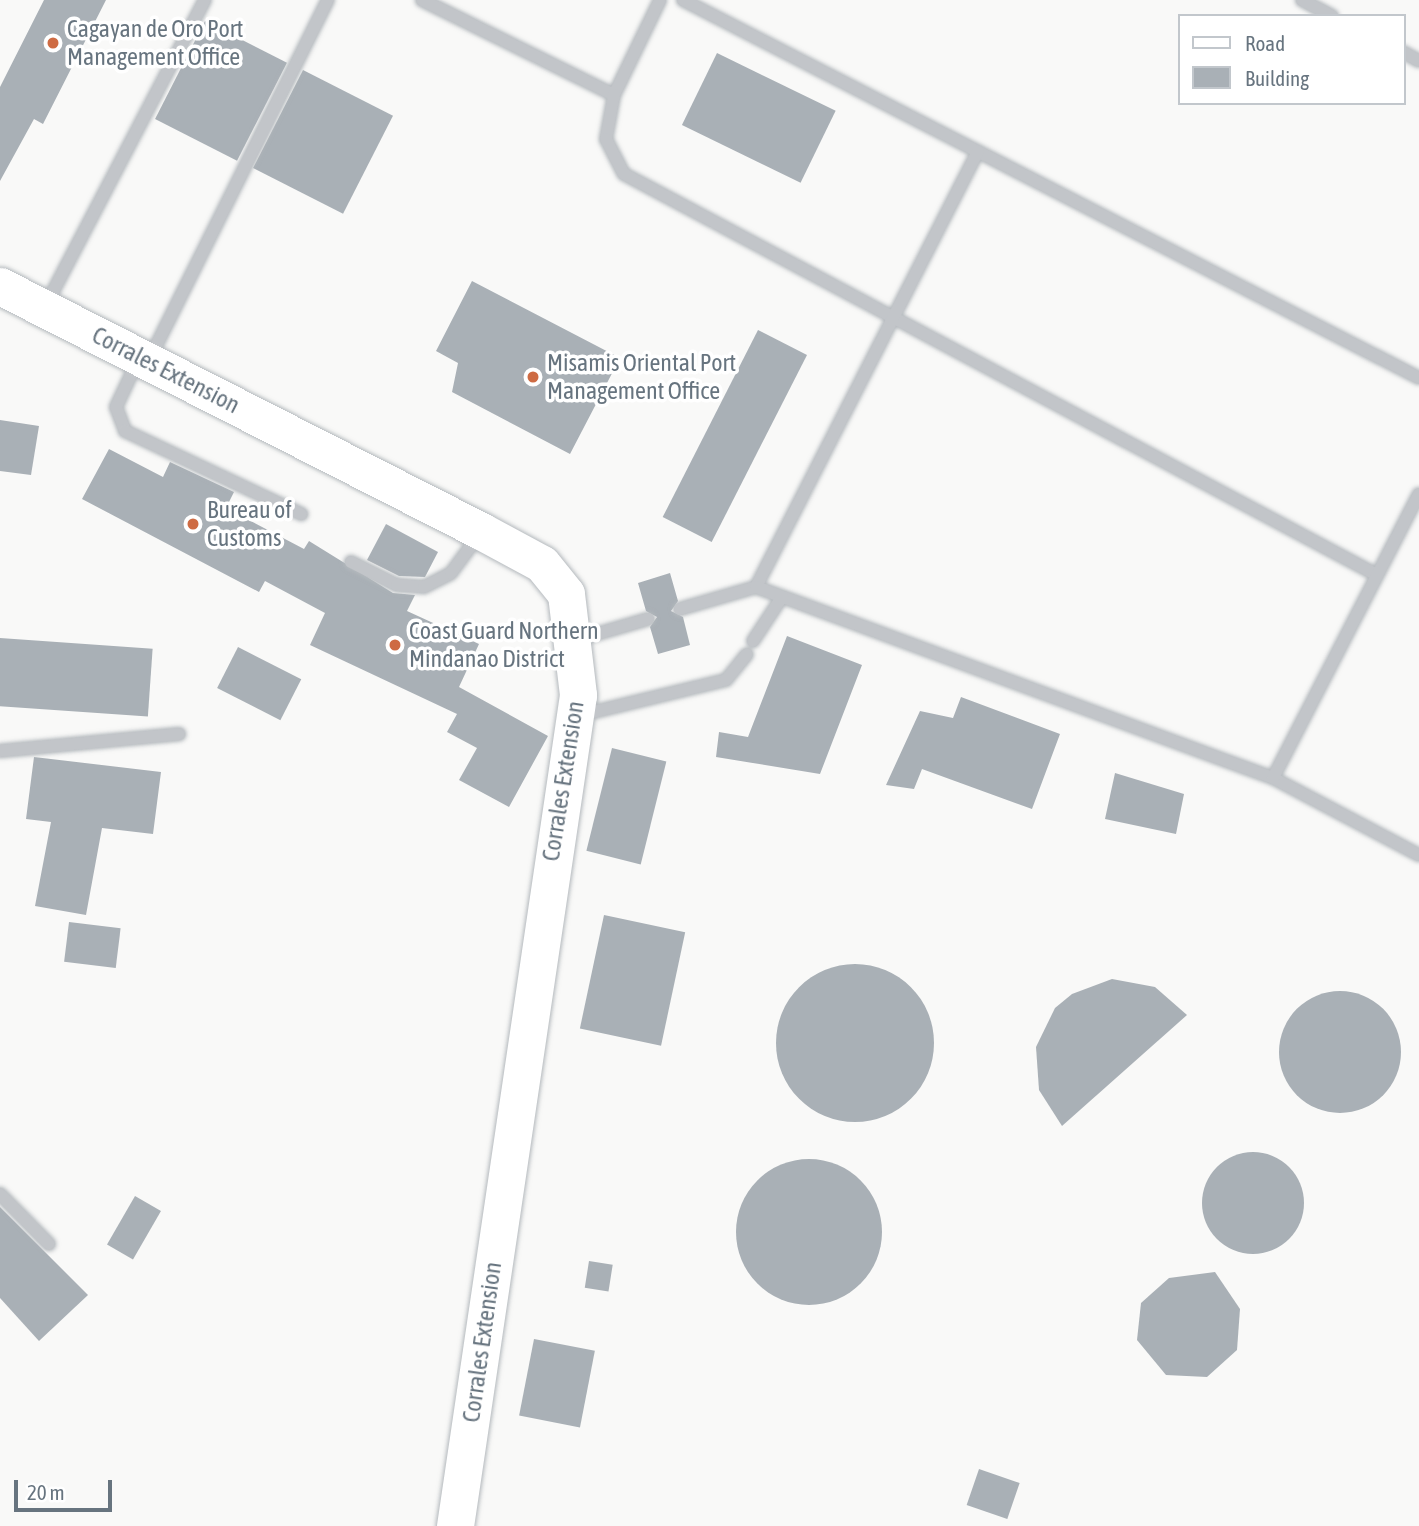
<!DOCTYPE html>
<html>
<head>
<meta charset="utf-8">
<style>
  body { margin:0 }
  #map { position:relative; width:1419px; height:1526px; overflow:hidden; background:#f9f9f8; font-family:"Asap Condensed",sans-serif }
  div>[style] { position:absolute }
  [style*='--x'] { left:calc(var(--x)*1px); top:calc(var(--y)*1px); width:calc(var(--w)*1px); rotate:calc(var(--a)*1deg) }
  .building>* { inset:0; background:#a9b0b6; transform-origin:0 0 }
  .round { border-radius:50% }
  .roads { filter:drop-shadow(0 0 2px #b4b9bd) drop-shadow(0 0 2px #b4b9bd) }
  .lane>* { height:12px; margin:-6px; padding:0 6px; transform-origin:6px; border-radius:6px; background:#c2c5c9 }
  .secondary>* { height:37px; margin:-18.5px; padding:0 18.5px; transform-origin:18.5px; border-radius:18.5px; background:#fff }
  .dots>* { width:19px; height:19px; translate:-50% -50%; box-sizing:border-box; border:4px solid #fff; border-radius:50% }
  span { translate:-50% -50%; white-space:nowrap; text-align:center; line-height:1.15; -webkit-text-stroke:7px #fff; paint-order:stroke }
  .poi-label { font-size:24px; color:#67747f }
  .left { translate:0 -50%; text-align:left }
  .street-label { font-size:24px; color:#67747f }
  .legend { position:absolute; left:1178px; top:14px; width:228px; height:91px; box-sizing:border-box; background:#fff; border:2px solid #c2c7cc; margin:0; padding:9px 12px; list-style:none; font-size:21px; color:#67747f }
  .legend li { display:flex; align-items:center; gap:14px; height:35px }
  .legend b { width:35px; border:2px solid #c2c7cc }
  .scale { position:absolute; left:14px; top:1480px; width:98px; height:32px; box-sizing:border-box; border:4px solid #67747f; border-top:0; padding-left:9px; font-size:21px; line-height:24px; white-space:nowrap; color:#67747f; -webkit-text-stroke:5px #fff; paint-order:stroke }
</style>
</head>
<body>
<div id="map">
  <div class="building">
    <i style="clip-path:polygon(44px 0,106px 0,43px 124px,34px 119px,0 181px,0 87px)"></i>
    <i style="left:205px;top:21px;width:92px;height:110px;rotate:27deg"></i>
    <i style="left:717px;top:53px;width:132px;height:80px;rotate:26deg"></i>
    <i style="left:303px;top:70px;width:101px;height:110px;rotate:27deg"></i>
    <i style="clip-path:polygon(472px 281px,620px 358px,570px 454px,452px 392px,458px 363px,436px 351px)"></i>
    <i style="left:758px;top:330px;width:55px;height:210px;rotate:27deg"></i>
    <i style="clip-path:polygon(0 420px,39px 426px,31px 475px,0 471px)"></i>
    <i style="clip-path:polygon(109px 449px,163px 477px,170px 462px,234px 492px,226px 508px,304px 549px,309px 541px,393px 593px,415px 595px,407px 611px,479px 644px,459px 687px,548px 736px,509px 807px,459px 780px,477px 748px,447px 732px,457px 714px,310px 645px,325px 613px,265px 581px,259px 592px,82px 499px)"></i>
    <i style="clip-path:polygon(386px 524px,438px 552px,425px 577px,399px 576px,367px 560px)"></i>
    <i style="clip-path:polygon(670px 573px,678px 601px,671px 611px,683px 617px,690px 645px,658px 654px,650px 627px,657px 617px,646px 611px,638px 583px)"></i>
    <i style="clip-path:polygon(787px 636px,862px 665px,820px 774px,716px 757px,719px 732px,748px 737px)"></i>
    <i style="left:0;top:638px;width:153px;height:68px;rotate:4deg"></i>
    <i style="left:238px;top:647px;width:71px;height:46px;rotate:27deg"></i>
    <i style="clip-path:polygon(961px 697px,1060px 734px,1032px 809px,922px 769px,914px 789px,886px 785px,920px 711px,953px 718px)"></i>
    <i style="left:612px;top:748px;width:56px;height:106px;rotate:14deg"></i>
    <i style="clip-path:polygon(34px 757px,161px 772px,153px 834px,102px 828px,86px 915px,35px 906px,51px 822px,26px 819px)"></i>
    <i style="clip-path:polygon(1115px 773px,1184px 794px,1176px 834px,1105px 819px)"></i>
    <i style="left:604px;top:915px;width:83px;height:116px;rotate:12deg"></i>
    <i style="left:69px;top:922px;width:52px;height:40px;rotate:7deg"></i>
    <i class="round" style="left:776px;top:964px;width:158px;height:158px"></i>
    <i style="clip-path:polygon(1112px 979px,1155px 987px,1187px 1015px,1062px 1126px,1039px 1090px,1036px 1047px,1055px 1008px,1072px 994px)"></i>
    <i class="round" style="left:1279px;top:991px;width:122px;height:122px"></i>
    <i class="round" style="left:1202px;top:1152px;width:102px;height:102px"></i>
    <i class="round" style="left:736px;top:1159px;width:146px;height:146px"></i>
    <i style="left:135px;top:1196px;width:30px;height:56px;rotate:30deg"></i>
    <i style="clip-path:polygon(0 1207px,88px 1295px,39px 1341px,0 1298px)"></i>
    <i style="left:589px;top:1261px;width:24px;height:27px;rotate:9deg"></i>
    <i style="clip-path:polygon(1215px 1272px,1240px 1309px,1237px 1350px,1207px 1377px,1166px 1375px,1137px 1340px,1141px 1303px,1169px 1278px)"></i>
    <i style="left:534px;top:1339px;width:62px;height:78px;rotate:11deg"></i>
    <i style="left:979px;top:1469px;width:43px;height:38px;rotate:19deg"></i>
  </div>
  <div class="roads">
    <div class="lane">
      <i style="--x:422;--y:0;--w:214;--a:26.3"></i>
      <i style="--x:660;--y:0;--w:106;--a:115.8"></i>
      <i style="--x:614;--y:95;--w:45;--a:100.3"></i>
      <i style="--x:606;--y:139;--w:39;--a:63"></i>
      <i style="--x:624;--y:174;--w:853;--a:28.04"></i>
      <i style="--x:683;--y:0;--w:827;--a:27.18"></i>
      <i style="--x:1302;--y:0;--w:34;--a:28"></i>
      <i style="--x:1403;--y:52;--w:18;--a:29"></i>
      <i style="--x:46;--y:305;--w:344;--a:-62.5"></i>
      <i style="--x:138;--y:360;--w:52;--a:115.1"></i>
      <i style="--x:116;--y:407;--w:26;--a:69"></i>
      <i style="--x:125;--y:431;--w:195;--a:25.2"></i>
      <i style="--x:149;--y:360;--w:402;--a:-63.6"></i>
      <i style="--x:351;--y:562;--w:51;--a:26.6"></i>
      <i style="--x:397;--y:585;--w:27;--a:4"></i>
      <i style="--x:424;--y:587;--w:30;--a:-27"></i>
      <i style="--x:451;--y:573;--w:47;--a:-53.6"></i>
      <i style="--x:756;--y:587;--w:489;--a:-63"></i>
      <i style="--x:680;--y:609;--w:79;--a:-16.1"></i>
      <i style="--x:756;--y:587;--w:551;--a:20.28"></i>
      <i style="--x:1273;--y:778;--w:165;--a:27.8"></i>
      <i style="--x:576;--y:640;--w:75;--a:-16.3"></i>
      <i style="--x:753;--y:641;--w:53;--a:-56.6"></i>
      <i style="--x:577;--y:716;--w:153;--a:-13.6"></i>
      <i style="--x:726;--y:680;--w:33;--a:-51"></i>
      <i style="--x:0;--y:751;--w:180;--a:-5.4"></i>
      <i style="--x:1273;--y:778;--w:319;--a:-62.8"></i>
      <i style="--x:0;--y:1194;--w:70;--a:45.6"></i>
    </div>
    <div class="secondary">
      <i style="--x:0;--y:286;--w:540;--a:26.99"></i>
      <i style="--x:481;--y:531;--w:69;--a:28.4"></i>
      <i style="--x:542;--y:564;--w:38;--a:51"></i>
      <i style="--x:566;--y:594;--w:102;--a:83.2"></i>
      <i style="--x:578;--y:695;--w:840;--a:98.42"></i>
    </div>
  </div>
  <div class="dots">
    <i style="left:53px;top:43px;background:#ce6b43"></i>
    <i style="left:533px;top:377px;background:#ce6b43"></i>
    <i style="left:193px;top:524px;background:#ce6b43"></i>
    <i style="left:395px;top:645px;background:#ce6b43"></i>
  </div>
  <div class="poi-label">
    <span class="left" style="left:67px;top:43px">Cagayan de Oro Port<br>Management Office</span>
    <span class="left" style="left:547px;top:377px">Misamis Oriental Port<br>Management Office</span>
    <span class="left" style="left:207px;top:524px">Bureau of<br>Customs</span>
    <span class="left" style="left:409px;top:645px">Coast Guard Northern<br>Mindanao District</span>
  </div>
  <div class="street-label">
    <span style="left:166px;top:370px;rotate:27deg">Corrales Extension</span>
    <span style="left:563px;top:781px;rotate:-81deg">Corrales Extension</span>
    <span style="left:482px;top:1342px;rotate:-82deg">Corrales Extension</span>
  </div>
  <ul class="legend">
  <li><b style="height:9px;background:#fff"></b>Road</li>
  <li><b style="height:19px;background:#a9b0b6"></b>Building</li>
  </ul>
  <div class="scale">20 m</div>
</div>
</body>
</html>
